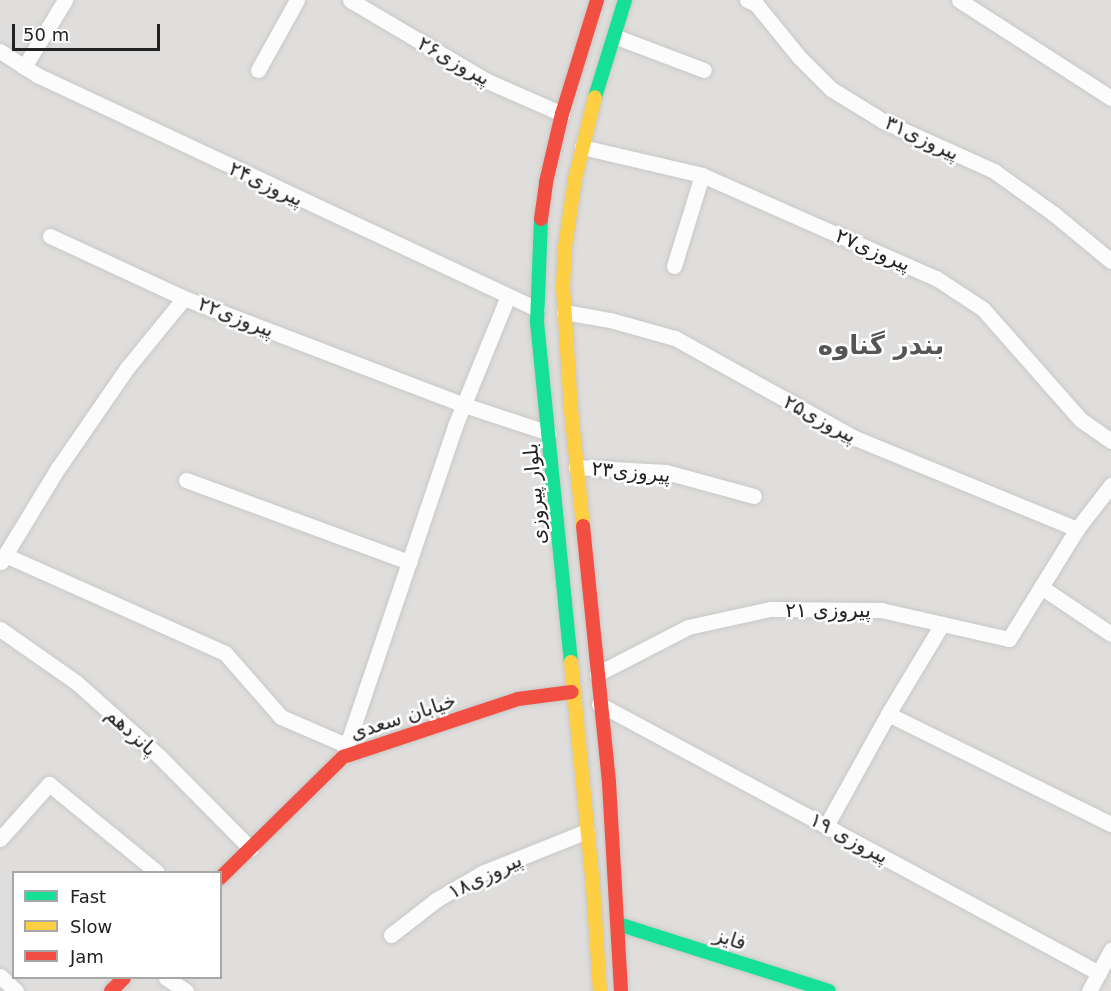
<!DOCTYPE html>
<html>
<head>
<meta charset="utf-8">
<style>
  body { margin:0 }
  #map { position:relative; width:1111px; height:991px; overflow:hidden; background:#f0eeeb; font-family:"DejaVu Sans",Cairo,sans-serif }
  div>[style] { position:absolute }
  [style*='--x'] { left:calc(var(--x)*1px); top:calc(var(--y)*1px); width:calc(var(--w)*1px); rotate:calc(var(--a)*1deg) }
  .residential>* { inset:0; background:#dfdedc }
  .roads { filter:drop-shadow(0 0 2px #c9c8c7) drop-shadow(0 0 2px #c9c8c7) }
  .street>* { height:15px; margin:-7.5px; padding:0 7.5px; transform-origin:7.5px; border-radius:7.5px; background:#fdfcfc }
  .fast>* { height:14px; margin:-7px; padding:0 7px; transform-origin:7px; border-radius:7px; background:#16e098 }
  .slow>* { height:14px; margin:-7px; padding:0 7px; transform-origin:7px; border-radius:7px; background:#ffcf43 }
  .jam>* { height:14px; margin:-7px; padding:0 7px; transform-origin:7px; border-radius:7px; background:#f24e42 }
  span { translate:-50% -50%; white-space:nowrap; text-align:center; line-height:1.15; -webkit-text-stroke:5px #fff; paint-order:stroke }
  .street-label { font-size:20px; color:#222 }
  .district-label { font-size:26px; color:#555; font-weight:700 }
  .legend { position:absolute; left:12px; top:871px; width:210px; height:108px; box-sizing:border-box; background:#fff; border:2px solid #a7a7a7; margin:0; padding:8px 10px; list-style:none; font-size:18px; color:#222 }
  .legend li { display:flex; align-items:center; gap:12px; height:30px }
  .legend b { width:30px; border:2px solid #a7a7a7 }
  .scale { position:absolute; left:12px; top:24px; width:148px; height:27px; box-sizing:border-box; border:3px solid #222; border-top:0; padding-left:8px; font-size:18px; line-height:21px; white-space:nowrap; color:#222; -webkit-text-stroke:4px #fff; paint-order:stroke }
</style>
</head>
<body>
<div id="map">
  <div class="residential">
    <i style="clip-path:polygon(evenodd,0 0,1111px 0,1111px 991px,0 991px,0 0,14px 872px,220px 872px,220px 978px,14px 978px,14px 872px)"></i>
  </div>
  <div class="roads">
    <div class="street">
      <i style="--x:350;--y:0;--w:159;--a:30.6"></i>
      <i style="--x:487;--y:81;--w:82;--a:23.7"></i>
      <i style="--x:747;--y:0;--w:10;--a:24"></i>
      <i style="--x:756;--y:4;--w:68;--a:50.9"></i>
      <i style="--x:799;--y:57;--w:45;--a:45"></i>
      <i style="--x:831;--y:89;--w:61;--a:31.6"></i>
      <i style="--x:883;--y:121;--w:122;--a:24.2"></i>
      <i style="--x:994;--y:171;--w:74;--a:35.6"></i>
      <i style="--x:1054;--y:214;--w:74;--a:39.5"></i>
      <i style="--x:959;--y:0;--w:181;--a:32.8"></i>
      <i style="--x:614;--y:36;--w:96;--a:20.7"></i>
      <i style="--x:0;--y:51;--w:44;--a:33"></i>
      <i style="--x:37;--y:75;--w:552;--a:25.08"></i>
      <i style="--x:24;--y:67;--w:79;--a:-58.5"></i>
      <i style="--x:258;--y:70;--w:80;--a:-60.9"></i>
      <i style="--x:582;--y:147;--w:123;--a:13.1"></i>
      <i style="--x:702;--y:175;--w:256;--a:23.8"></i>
      <i style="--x:936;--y:278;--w:56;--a:33.4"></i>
      <i style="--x:983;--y:309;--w:148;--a:48.6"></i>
      <i style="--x:1081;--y:420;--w:37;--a:35"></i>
      <i style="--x:50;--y:236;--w:148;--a:24.8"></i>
      <i style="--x:674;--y:266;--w:95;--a:-72.9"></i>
      <i style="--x:564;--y:312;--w:47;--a:9.9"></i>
      <i style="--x:610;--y:320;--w:67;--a:15.5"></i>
      <i style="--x:675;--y:338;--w:206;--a:29.1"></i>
      <i style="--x:855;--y:438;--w:240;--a:22.3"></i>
      <i style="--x:576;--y:467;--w:90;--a:3.2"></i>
      <i style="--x:666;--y:472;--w:91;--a:15.3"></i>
      <i style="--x:186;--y:480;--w:238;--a:20.2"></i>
      <i style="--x:5;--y:555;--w:102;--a:-58.7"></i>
      <i style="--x:58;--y:468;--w:121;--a:-55.4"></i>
      <i style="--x:127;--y:368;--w:90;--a:-50.8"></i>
      <i style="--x:184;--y:298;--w:300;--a:20.9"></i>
      <i style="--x:464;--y:405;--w:89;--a:18.2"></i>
      <i style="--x:1;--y:562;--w:8;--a:-60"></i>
      <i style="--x:5;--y:555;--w:241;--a:24"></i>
      <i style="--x:225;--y:653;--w:85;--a:48.8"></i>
      <i style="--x:281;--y:717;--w:71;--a:23.3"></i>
      <i style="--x:1041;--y:587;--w:84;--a:33.9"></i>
      <i style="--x:0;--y:629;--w:94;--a:35"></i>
      <i style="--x:77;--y:683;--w:111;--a:41.7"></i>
      <i style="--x:160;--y:757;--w:129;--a:45.3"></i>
      <i style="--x:597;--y:674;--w:102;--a:-27.3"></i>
      <i style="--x:688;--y:627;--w:84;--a:-12.4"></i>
      <i style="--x:770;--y:609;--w:111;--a:0.5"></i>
      <i style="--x:881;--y:610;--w:131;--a:12.8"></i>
      <i style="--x:1009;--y:639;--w:129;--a:-58.3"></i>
      <i style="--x:1077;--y:529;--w:56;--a:-52.3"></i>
      <i style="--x:599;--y:704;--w:568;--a:28.28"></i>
      <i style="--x:888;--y:714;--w:105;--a:-59"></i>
      <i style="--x:343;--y:757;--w:349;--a:-71.3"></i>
      <i style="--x:455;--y:426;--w:140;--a:-67.8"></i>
      <i style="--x:826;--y:826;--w:128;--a:-61"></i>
      <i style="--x:888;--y:714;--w:249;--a:26.3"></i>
      <i style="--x:0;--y:839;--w:74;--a:-48.3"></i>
      <i style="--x:49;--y:784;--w:139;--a:39.2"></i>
      <i style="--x:391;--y:935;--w:57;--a:-37.9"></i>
      <i style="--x:436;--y:900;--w:53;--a:-30.4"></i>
      <i style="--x:482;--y:873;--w:113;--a:-21.8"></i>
      <i style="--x:0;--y:976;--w:22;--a:43"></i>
      <i style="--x:166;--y:978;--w:24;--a:33"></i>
      <i style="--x:1089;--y:991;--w:47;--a:-61.8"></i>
    </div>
    <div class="fast">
      <i style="--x:595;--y:97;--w:102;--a:-72.8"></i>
      <i style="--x:541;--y:219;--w:103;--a:92.2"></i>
      <i style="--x:537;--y:322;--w:342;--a:84.3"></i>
      <i style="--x:618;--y:924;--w:221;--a:17.6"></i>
    </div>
    <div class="slow">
      <i style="--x:583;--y:526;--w:117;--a:-95.9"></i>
      <i style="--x:571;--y:410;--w:124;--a:-93.7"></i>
      <i style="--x:563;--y:286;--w:39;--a:-87"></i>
      <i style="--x:565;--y:247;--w:69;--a:-81.6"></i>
      <i style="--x:575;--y:179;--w:84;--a:-76.3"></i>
      <i style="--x:571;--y:662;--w:225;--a:84.4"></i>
      <i style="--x:593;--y:886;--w:105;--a:86.2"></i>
    </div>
    <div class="jam">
      <i style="--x:541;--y:219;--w:37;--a:-82"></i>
      <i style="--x:546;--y:182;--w:70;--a:-76.8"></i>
      <i style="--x:562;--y:114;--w:119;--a:-72.9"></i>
      <i style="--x:583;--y:526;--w:258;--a:84.2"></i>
      <i style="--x:609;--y:783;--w:208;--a:86.7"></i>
      <i style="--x:220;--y:878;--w:173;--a:-44.5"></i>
      <i style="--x:343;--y:757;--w:184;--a:-18.3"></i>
      <i style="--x:518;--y:699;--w:54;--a:-7.4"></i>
      <i style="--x:111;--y:991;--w:18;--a:-45"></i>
    </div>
  </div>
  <div class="street-label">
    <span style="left:454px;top:61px;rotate:29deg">پیروزی۲۶</span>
    <span style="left:922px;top:138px;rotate:25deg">پیروزی۳۱</span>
    <span style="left:266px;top:184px;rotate:25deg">پیروزی۲۴</span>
    <span style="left:873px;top:250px;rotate:23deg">پیروزی۲۷</span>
    <span style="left:236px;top:317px;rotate:21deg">پیروزی۲۲</span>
    <span style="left:820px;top:419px;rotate:28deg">پیروزی۲۵</span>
    <span style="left:631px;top:472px;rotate:5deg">پیروزی۲۳</span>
    <span style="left:535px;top:494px;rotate:-95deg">بلوار پیروزی</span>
    <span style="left:828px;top:610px">پیروزی ۲۱</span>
    <span style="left:403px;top:717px;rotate:-18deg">خیابان سعدی</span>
    <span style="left:131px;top:732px;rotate:42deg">پانزدهم</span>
    <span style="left:849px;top:838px;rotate:28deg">پیروزی ۱۹</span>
    <span style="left:485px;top:876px;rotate:-26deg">پیروزی۱۸</span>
    <span style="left:730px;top:939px;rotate:18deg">فایز</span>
  </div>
  <div class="district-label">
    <span style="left:881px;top:346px">بندر گناوه</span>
  </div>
  <ul class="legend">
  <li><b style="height:8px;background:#16e098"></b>Fast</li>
  <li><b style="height:8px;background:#ffcf43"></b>Slow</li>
  <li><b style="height:8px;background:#f24e42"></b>Jam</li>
  </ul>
  <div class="scale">50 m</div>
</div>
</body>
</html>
